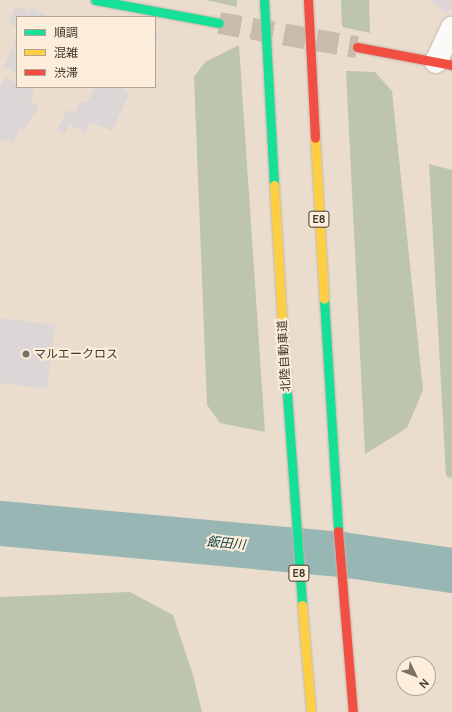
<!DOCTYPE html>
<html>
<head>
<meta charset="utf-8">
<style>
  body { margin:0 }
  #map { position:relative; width:452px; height:712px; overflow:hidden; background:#ebddcd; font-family:Manrope,"Noto Sans JP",sans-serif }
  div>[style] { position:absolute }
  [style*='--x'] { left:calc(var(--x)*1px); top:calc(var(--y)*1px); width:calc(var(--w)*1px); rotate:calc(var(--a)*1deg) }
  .forest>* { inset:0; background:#bdc5ac }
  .river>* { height:45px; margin:-22.5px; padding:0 22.5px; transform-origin:22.5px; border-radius:22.5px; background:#98b6b4 }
  .building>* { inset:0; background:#ddd6d6 }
  .secondary-tunnel>* { height:22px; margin-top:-11px; transform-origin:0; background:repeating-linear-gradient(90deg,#c9bcad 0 22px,transparent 0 33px) }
  .roads { filter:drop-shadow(0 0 1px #c3b8ab) drop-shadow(0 0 1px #c3b8ab) }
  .street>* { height:22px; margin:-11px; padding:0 11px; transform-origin:11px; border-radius:11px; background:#fcfaf8 }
  .fast>* { height:9px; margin:-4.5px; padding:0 4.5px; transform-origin:4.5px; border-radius:4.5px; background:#16e098 }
  .slow>* { height:9px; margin:-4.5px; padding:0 4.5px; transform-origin:4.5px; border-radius:4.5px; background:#ffcf43 }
  .jam>* { height:9px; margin:-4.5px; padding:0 4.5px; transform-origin:4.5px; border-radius:4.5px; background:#f24e42 }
  .dots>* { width:11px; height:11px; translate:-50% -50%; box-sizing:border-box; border:2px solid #fdeddb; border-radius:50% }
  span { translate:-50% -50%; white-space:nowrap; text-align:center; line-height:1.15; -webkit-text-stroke:4px #fdeddb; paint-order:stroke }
  .shield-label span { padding:1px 3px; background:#fdeddb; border:1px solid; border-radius:3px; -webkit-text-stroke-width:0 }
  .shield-label { font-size:11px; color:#41372b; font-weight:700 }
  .poi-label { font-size:12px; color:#41372b }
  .left { translate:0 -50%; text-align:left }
  .street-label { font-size:12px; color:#41372b }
  .water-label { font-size:13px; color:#144347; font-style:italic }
  .legend { position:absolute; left:16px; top:16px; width:140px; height:72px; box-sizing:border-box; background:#fdeddb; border:1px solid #b2a495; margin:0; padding:5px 7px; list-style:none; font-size:12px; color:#41372b }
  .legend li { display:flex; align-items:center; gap:8px; height:20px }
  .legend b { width:20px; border:1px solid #b2a495 }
  .north { position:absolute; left:396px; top:656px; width:40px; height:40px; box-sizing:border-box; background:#fdeddb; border:1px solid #b2a495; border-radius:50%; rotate:133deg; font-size:11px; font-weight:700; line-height:16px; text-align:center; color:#41372b }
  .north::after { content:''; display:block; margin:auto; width:14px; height:18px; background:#7c7164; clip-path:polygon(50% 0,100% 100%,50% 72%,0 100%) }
</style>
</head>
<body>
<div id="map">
  <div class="forest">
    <i style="clip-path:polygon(206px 0,237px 0,237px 7px)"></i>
    <i style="clip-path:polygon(341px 0,369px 0,370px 33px,342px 27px)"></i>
    <i style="clip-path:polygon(239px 45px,265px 432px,220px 423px,207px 405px,194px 77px,205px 62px)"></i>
    <i style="clip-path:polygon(346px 71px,375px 72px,392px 91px,423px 390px,407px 428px,365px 454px)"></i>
    <i style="clip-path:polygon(429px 164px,452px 170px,452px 478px,446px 476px)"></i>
    <i style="clip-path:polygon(130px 592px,173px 615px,193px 675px,202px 712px,0 712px,0 597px)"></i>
  </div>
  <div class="river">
    <i style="--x:0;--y:523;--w:342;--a:5.2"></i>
    <i style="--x:341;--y:554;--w:112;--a:8.2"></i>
  </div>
  <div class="building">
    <i style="clip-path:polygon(429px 0,452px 0,452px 6px,447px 13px)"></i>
    <i style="clip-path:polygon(16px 6px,29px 12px,31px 8px,50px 17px,17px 17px,17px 27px,8px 23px)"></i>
    <i style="clip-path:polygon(155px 35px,158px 35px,156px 47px,155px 46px)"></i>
    <i style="clip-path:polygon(17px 37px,17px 73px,4px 67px)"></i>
    <i style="clip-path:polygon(5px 77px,17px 83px,17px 87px,26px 87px,35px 91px,30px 102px,39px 106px,24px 130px,21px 128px,13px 144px,0 139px,0 87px)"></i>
    <i style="clip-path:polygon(95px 87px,119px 87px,130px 92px,112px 131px,90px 122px,85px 132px,69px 125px,65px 134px,57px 131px,67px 110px,75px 113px,81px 100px,87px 103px)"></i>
    <i style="clip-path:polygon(0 318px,55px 325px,47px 389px,0 383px)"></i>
  </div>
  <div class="secondary-tunnel">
    <i style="--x:219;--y:23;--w:140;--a:9.9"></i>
  </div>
  <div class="roads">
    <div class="street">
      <i style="--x:436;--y:62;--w:38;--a:-65"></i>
    </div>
    <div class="fast">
      <i style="--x:95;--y:0;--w:126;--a:10.5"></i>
      <i style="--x:264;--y:0;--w:185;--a:86.9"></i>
      <i style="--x:324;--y:299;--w:232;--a:86.5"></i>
      <i style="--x:283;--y:338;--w:268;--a:85.9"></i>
    </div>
    <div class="slow">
      <i style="--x:315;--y:138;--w:161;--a:86.8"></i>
      <i style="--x:274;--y:185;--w:153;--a:86.6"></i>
      <i style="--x:302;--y:605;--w:107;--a:85.2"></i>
    </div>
    <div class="jam">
      <i style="--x:308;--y:0;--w:138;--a:87.1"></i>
      <i style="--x:357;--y:47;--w:97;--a:10.7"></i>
      <i style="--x:338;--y:531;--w:182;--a:85.3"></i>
    </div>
  </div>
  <div class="dots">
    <i style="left:26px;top:354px;background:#7c7164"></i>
  </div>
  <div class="shield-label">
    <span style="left:319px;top:219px">E8</span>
    <span style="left:299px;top:573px">E8</span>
  </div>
  <div class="poi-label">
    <span class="left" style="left:34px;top:354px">マルエークロス</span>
  </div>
  <div class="street-label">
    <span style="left:284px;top:356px;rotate:-93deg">北陸自動車道</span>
  </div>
  <div class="water-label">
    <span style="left:226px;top:543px;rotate:5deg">飯田川</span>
  </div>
  <ul class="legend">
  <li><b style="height:5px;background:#16e098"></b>順調</li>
  <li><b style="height:5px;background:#ffcf43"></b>混雑</li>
  <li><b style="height:5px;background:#f24e42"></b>渋滞</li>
  </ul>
  <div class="north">N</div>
</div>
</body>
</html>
